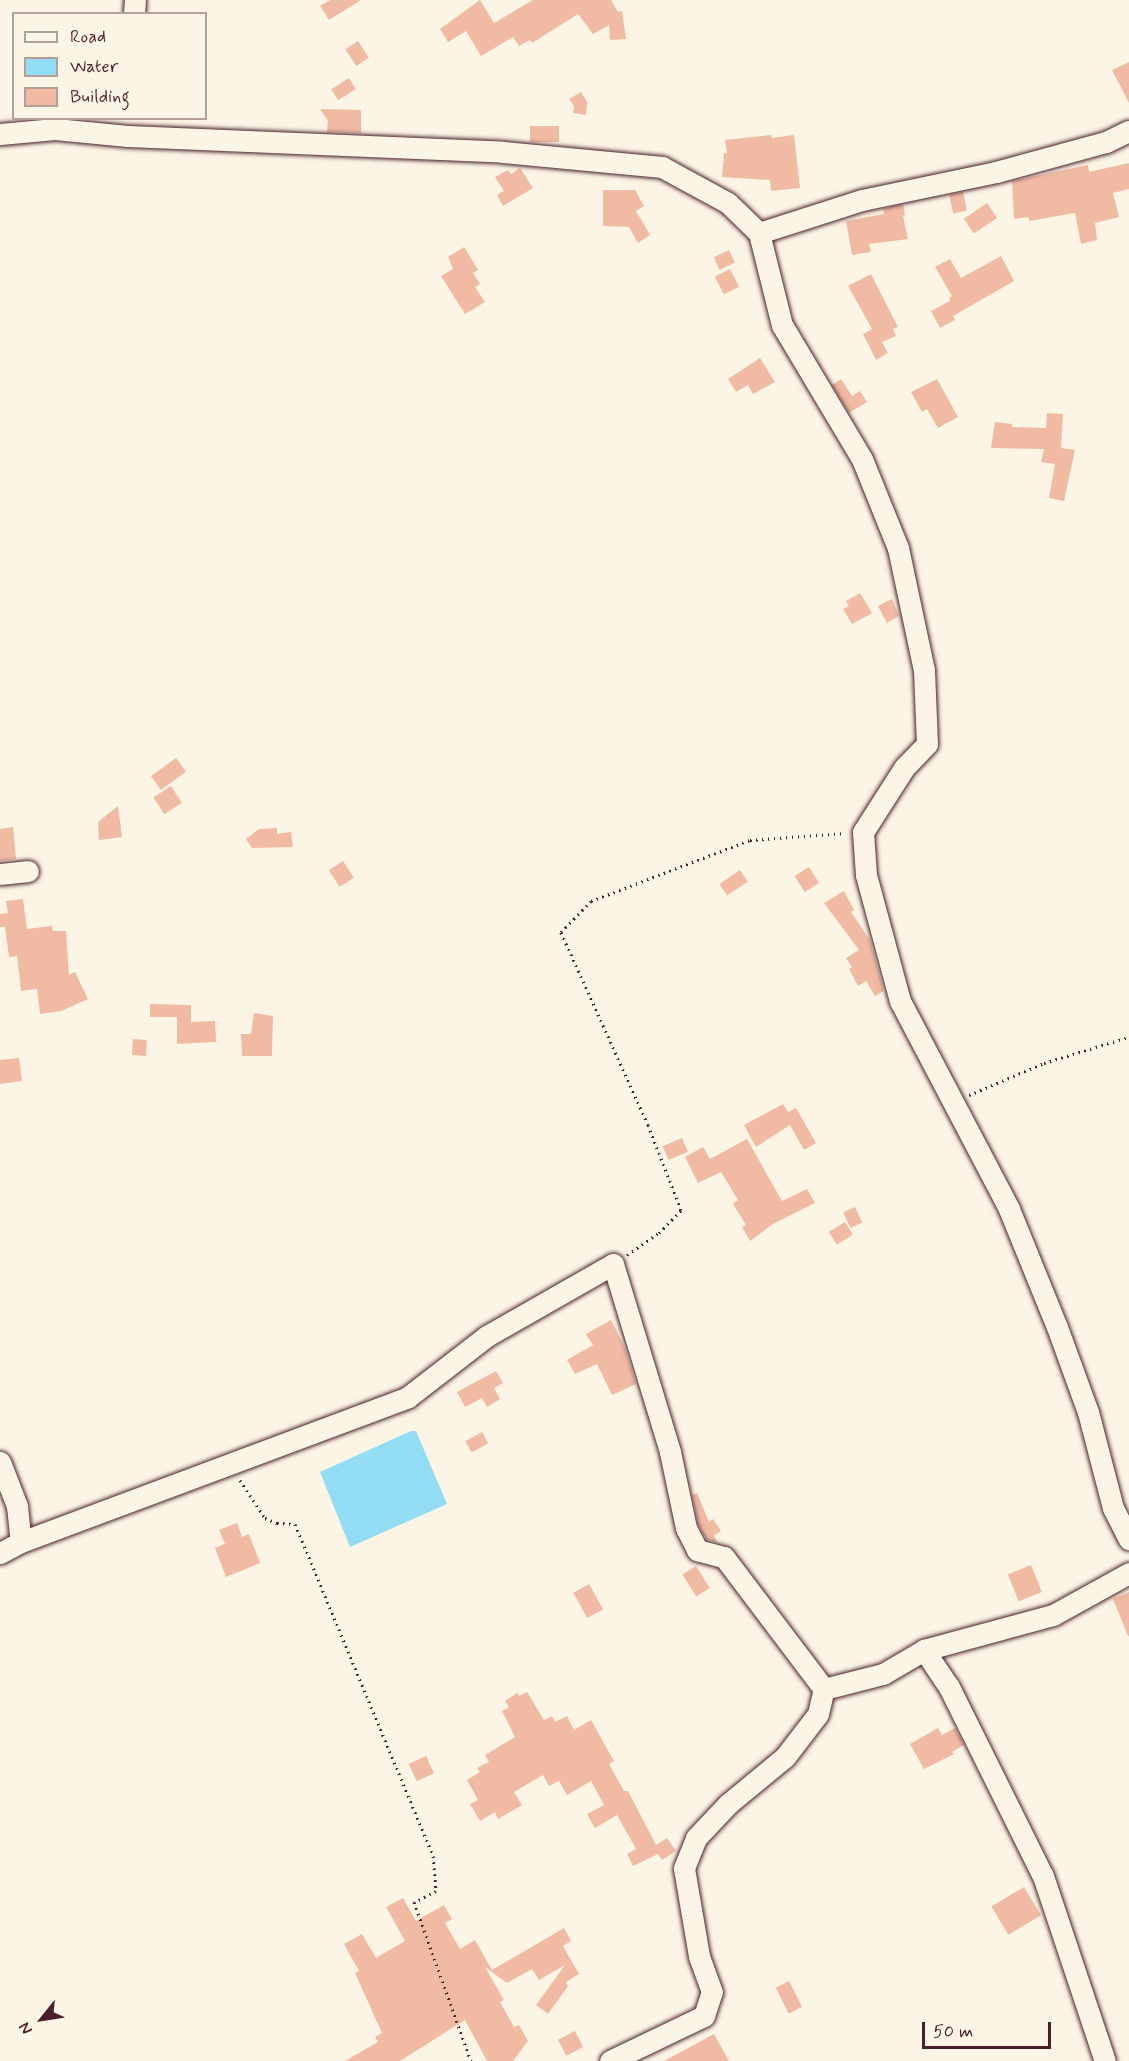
<!DOCTYPE html>
<html>
<head>
<meta charset="utf-8">
<style>
  body { margin:0 }
  #map { position:relative; width:1129px; height:2061px; overflow:hidden; background:#fcf5e5; font-family:Mynerve,sans-serif }
  div>[style] { position:absolute }
  [style*='--x'] { left:calc(var(--x)*1px); top:calc(var(--y)*1px); width:calc(var(--w)*1px); rotate:calc(var(--a)*1deg) }
  .water>* { inset:0; background:#93ddf4 }
  .building>* { inset:0; background:#f0baa3; transform-origin:0 0 }
  .path>* { height:3px; margin-top:-1.5px; transform-origin:0; background:repeating-linear-gradient(90deg,#4a1f2b 0 1.5px,transparent 0 6px) }
  .roads { filter:drop-shadow(0 0 2px #4a1f2b) drop-shadow(0 0 2px #4a1f2b) }
  .minor>* { height:21px; margin:-10.5px; padding:0 10.5px; transform-origin:10.5px; border-radius:10.5px; background:#fcf5e5 }
  span { translate:-50% -50%; white-space:nowrap; text-align:center; line-height:1.15; -webkit-text-stroke:4.5px #fcf5e5; paint-order:stroke }
  .legend { position:absolute; left:12px; top:12px; width:195px; height:108px; box-sizing:border-box; background:#fcf5e5; border:2px solid #b59f9b; margin:0; padding:8px 10px; list-style:none; font-size:18px; color:#4a1f2b }
  .legend li { display:flex; align-items:center; gap:12px; height:30px }
  .legend b { width:30px; border:2px solid #b59f9b }
  .north { position:absolute; left:12px; top:1989px; width:60px; height:60px; -webkit-text-stroke:4px #fcf5e5; paint-order:stroke; rotate:240deg; font-size:16px; font-weight:700; line-height:24px; text-align:center; color:#4a1f2b }
  .north::after { content:''; display:block; margin:auto; width:21px; height:27px; background:#4a1f2b; clip-path:polygon(50% 0,100% 100%,50% 72%,0 100%) }
  .scale { position:absolute; left:922px; top:2022px; width:129px; height:27px; box-sizing:border-box; border:3px solid #4a1f2b; border-top:0; padding-left:8px; font-size:18px; line-height:21px; white-space:nowrap; color:#4a1f2b; -webkit-text-stroke:4px #fcf5e5; paint-order:stroke }
</style>
</head>
<body>
<div id="map">
  <div class="water">
    <i style="clip-path:polygon(411px 1431px,416px 1431px,447px 1504px,350px 1547px,320px 1472px)"></i>
  </div>
  <div class="building">
    <i style="clip-path:polygon(330px 0,361px 0,329px 20px,320px 6px)"></i>
    <i style="clip-path:polygon(480px 0,494px 23px,533px 0,611px 0,618px 12px,622px 11px,626px 39px,610px 40px,609px 25px,593px 34px,578px 14px,532px 43px,530px 40px,519px 46px,513px 37px,481px 56px,466px 31px,448px 42px,440px 29px)"></i>
    <i style="left:358px;top:41px;width:20px;height:15px;rotate:57deg"></i>
    <i style="clip-path:polygon(1129px 62px,1129px 103px,1112px 70px)"></i>
    <i style="left:349px;top:78px;width:13px;height:21px;rotate:58deg"></i>
    <i style="clip-path:polygon(581px 92px,587px 102px,586px 115px,573px 113px,574px 106px,569px 99px)"></i>
    <i style="clip-path:polygon(320px 109px,361px 110px,361px 133px,327px 132px,328px 121px)"></i>
    <i style="left:530px;top:126px;width:29px;height:16px"></i>
    <i style="clip-path:polygon(771px 135px,772px 138px,794px 135px,800px 188px,771px 191px,770px 180px,722px 177px,724px 153px,727px 153px,725px 140px)"></i>
    <i style="clip-path:polygon(1129px 163px,1129px 189px,1113px 193px,1119px 217px,1095px 223px,1097px 240px,1081px 244px,1075px 213px,1029px 221px,1029px 217px,1014px 219px,1012px 181px,1088px 165px,1089px 172px)"></i>
    <i style="clip-path:polygon(520px 168px,533px 188px,503px 206px,497px 195px,504px 191px,495px 177px,508px 170px,511px 174px)"></i>
    <i style="clip-path:polygon(603px 190px,635px 190px,644px 206px,636px 211px,650px 235px,638px 243px,629px 227px,603px 226px)"></i>
    <i style="left:963px;top:192px;width:19px;height:14px;rotate:78deg"></i>
    <i style="left:987px;top:203px;width:18px;height:28px;rotate:56deg"></i>
    <i style="clip-path:polygon(903px 204px,905px 215px,903px 216px,908px 239px,869px 244px,871px 252px,852px 255px,846px 221px,884px 214px,883px 209px)"></i>
    <i style="clip-path:polygon(464px 247px,478px 270px,473px 273px,480px 284px,475px 287px,485px 302px,465px 314px,441px 276px,453px 269px,448px 257px)"></i>
    <i style="left:729px;top:250px;width:14px;height:17px;rotate:65deg"></i>
    <i style="clip-path:polygon(1001px 256px,1014px 281px,953px 316px,955px 320px,940px 328px,931px 311px,950px 301px,949px 298px,952px 296px,935px 267px,950px 259px,961px 278px)"></i>
    <i style="left:730px;top:269px;width:20px;height:17px;rotate:63deg"></i>
    <i style="clip-path:polygon(871px 274px,898px 327px,893px 329px,896px 336px,882px 342px,888px 353px,876px 360px,863px 334px,872px 329px,848px 286px)"></i>
    <i style="clip-path:polygon(760px 358px,775px 382px,753px 394px,748px 385px,736px 392px,728px 379px)"></i>
    <i style="clip-path:polygon(841px 379px,852px 396px,860px 391px,867px 402px,849px 413px,832px 385px)"></i>
    <i style="clip-path:polygon(937px 379px,958px 417px,938px 428px,927px 409px,922px 412px,911px 392px)"></i>
    <i style="clip-path:polygon(1047px 413px,1063px 414px,1061px 448px,1075px 450px,1064px 501px,1049px 498px,1055px 464px,1041px 462px,1044px 449px,991px 448px,995px 422px,1012px 424px,1012px 427px,1046px 428px)"></i>
    <i style="clip-path:polygon(860px 593px,872px 613px,852px 624px,843px 609px,849px 606px,846px 601px)"></i>
    <i style="clip-path:polygon(892px 599px,899px 616px,887px 623px,878px 606px)"></i>
    <i style="left:176px;top:758px;width:17px;height:31px;rotate:54deg"></i>
    <i style="left:171px;top:786px;width:20px;height:21px;rotate:57deg"></i>
    <i style="clip-path:polygon(118px 806px,122px 837px,99px 840px,98px 822px)"></i>
    <i style="clip-path:polygon(13px 827px,16px 859px,0 861px,0 829px)"></i>
    <i style="clip-path:polygon(277px 828px,277px 834px,291px 832px,293px 847px,252px 848px,246px 839px,259px 829px)"></i>
    <i style="left:343px;top:861px;width:20px;height:17px;rotate:57deg"></i>
    <i style="left:809px;top:867px;width:19px;height:17px;rotate:58deg"></i>
    <i style="left:740px;top:870px;width:14px;height:25px;rotate:56deg"></i>
    <i style="clip-path:polygon(844px 891px,854px 910px,851px 912px,870px 940px,884px 991px,875px 996px,866px 981px,858px 986px,849px 969px,852px 967px,846px 958px,859px 950px,824px 903px)"></i>
    <i style="clip-path:polygon(23px 899px,27px 929px,52px 926px,53px 931px,66px 931px,69px 975px,75px 972px,88px 999px,61px 1011px,40px 1014px,37px 989px,21px 991px,17px 956px,9px 957px,5px 927px,0 927px,0 914px,8px 913px,6px 901px)"></i>
    <i style="clip-path:polygon(150px 1004px,191px 1005px,191px 1022px,215px 1021px,216px 1042px,177px 1044px,177px 1017px,150px 1017px)"></i>
    <i style="clip-path:polygon(254px 1013px,273px 1016px,272px 1056px,242px 1056px,241px 1034px,251px 1034px)"></i>
    <i style="left:133px;top:1039px;width:14px;height:16px;rotate:4deg"></i>
    <i style="clip-path:polygon(19px 1058px,22px 1081px,0 1084px,0 1060px)"></i>
    <i style="clip-path:polygon(783px 1104px,788px 1112px,796px 1108px,816px 1143px,804px 1150px,790px 1125px,756px 1147px,744px 1125px)"></i>
    <i style="left:682px;top:1138px;width:15px;height:21px;rotate:67deg"></i>
    <i style="clip-path:polygon(747px 1139px,782px 1201px,807px 1189px,815px 1203px,773px 1224px,750px 1241px,742px 1227px,746px 1225px,733px 1204px,738px 1200px,721px 1172px,698px 1183px,685px 1157px,703px 1147px,710px 1159px)"></i>
    <i style="left:855px;top:1207px;width:17px;height:13px;rotate:65deg"></i>
    <i style="left:845px;top:1222px;width:15px;height:19px;rotate:58deg"></i>
    <i style="clip-path:polygon(611px 1320px,625px 1348px,636px 1384px,612px 1395px,597px 1364px,575px 1374px,567px 1360px,593px 1345px,586px 1334px)"></i>
    <i style="clip-path:polygon(496px 1371px,503px 1383px,494px 1388px,500px 1399px,487px 1407px,482px 1398px,465px 1407px,457px 1392px)"></i>
    <i style="left:482px;top:1432px;width:13px;height:19px;rotate:61deg"></i>
    <i style="clip-path:polygon(697px 1493px,709px 1522px,713px 1519px,721px 1531px,714px 1535px,717px 1542px,706px 1539px,698px 1524px,692px 1495px)"></i>
    <i style="clip-path:polygon(237px 1523px,242px 1537px,249px 1534px,260px 1563px,226px 1577px,215px 1548px,225px 1544px,219px 1530px)"></i>
    <i style="left:1031px;top:1565px;width:29px;height:25px;rotate:68deg"></i>
    <i style="left:696px;top:1566px;width:26px;height:16px;rotate:58deg"></i>
    <i style="left:589px;top:1584px;width:29px;height:18px;rotate:61deg"></i>
    <i style="clip-path:polygon(1129px 1592px,1129px 1636px,1128px 1636px,1113px 1599px)"></i>
    <i style="clip-path:polygon(527px 1692px,544px 1720px,552px 1716px,555px 1722px,567px 1716px,574px 1730px,591px 1720px,614px 1761px,609px 1764px,624px 1791px,628px 1791px,656px 1845px,667px 1838px,676px 1851px,662px 1860px,658px 1854px,633px 1866px,627px 1854px,636px 1849px,617px 1815px,595px 1828px,587px 1814px,604px 1805px,591px 1781px,567px 1795px,559px 1781px,549px 1786px,543px 1775px,514px 1792px,522px 1805px,498px 1819px,495px 1812px,480px 1821px,470px 1804px,478px 1800px,467px 1780px,480px 1772px,477px 1768px,489px 1762px,485px 1755px,515px 1737px,502px 1711px,509px 1707px,505px 1701px,517px 1693px,519px 1696px)"></i>
    <i style="clip-path:polygon(938px 1728px,942px 1735px,955px 1728px,964px 1745px,952px 1752px,954px 1754px,924px 1769px,910px 1744px)"></i>
    <i style="left:426px;top:1756px;width:19px;height:19px;rotate:65deg"></i>
    <i style="left:1024px;top:1887px;width:33px;height:38px;rotate:59deg"></i>
    <i style="clip-path:polygon(403px 1898px,416px 1921px,444px 1905px,452px 1919px,445px 1923px,460px 1949px,475px 1940px,492px 1970px,564px 1928px,571px 1941px,563px 1946px,579px 1974px,566px 1982px,568px 1986px,548px 2014px,536px 2005px,565px 1965px,539px 1980px,532px 1969px,507px 1983px,485px 1967px,504px 2000px,500px 2002px,514px 2027px,519px 2025px,528px 2041px,513px 2061px,487px 2061px,465px 2020px,400px 2061px,345px 2061px,378px 2042px,375px 2037px,382px 2033px,355px 1973px,359px 1971px,344px 1944px,362px 1934px,376px 1958px,405px 1941px,386px 1907px)"></i>
    <i style="left:789px;top:1981px;width:29px;height:15px;rotate:63deg"></i>
    <i style="left:575px;top:2031px;width:18px;height:19px;rotate:63deg"></i>
    <i style="clip-path:polygon(714px 2034px,729px 2061px,664px 2061px)"></i>
  </div>
  <div class="path">
    <i style="--x:969;--y:1095;--w:82;--a:-23.1"></i>
    <i style="--x:1044;--y:1063;--w:89;--a:-17"></i>
    <i style="--x:627;--y:1255;--w:39;--a:-35"></i>
    <i style="--x:659;--y:1233;--w:32;--a:-46"></i>
    <i style="--x:681;--y:1210;--w:91;--a:-111.2"></i>
    <i style="--x:648;--y:1125;--w:212;--a:-114.3"></i>
    <i style="--x:561;--y:932;--w:43;--a:-45.9"></i>
    <i style="--x:591;--y:901;--w:170;--a:-21"></i>
    <i style="--x:750;--y:840;--w:96;--a:-4.2"></i>
    <i style="--x:240;--y:1480;--w:45;--a:56.7"></i>
    <i style="--x:265;--y:1518;--w:13;--a:23"></i>
    <i style="--x:277;--y:1523;--w:18;--a:3"></i>
    <i style="--x:295;--y:1524;--w:360;--a:67.4"></i>
    <i style="--x:433;--y:1856;--w:35;--a:85"></i>
    <i style="--x:436;--y:1891;--w:25;--a:153"></i>
    <i style="--x:414;--y:1902;--w:169;--a:70.3"></i>
  </div>
  <div class="roads">
    <div class="minor">
      <i style="--x:134;--y:14;--w:14;--a:-86"></i>
      <i style="--x:0;--y:134;--w:55;--a:-5.2"></i>
      <i style="--x:55;--y:129;--w:73;--a:5.5"></i>
      <i style="--x:128;--y:136;--w:375;--a:2.4"></i>
      <i style="--x:503;--y:152;--w:160;--a:5.4"></i>
      <i style="--x:662;--y:167;--w:75;--a:28.6"></i>
      <i style="--x:728;--y:203;--w:43;--a:44.1"></i>
      <i style="--x:759;--y:233;--w:95;--a:76"></i>
      <i style="--x:782;--y:325;--w:156;--a:59.2"></i>
      <i style="--x:862;--y:459;--w:96;--a:68"></i>
      <i style="--x:898;--y:548;--w:125;--a:78"></i>
      <i style="--x:924;--y:670;--w:74;--a:87.7"></i>
      <i style="--x:927;--y:744;--w:33;--a:134"></i>
      <i style="--x:904;--y:768;--w:76;--a:122.6"></i>
      <i style="--x:863;--y:832;--w:43;--a:86"></i>
      <i style="--x:866;--y:875;--w:131;--a:74.9"></i>
      <i style="--x:900;--y:1001;--w:235;--a:62.3"></i>
      <i style="--x:1009;--y:1209;--w:127;--a:67.9"></i>
      <i style="--x:1057;--y:1327;--w:90;--a:70"></i>
      <i style="--x:1088;--y:1412;--w:99;--a:75.4"></i>
      <i style="--x:1113;--y:1508;--w:35;--a:63"></i>
      <i style="--x:759;--y:233;--w:108;--a:-17.8"></i>
      <i style="--x:862;--y:200;--w:137;--a:-11.8"></i>
      <i style="--x:996;--y:172;--w:114;--a:-15.3"></i>
      <i style="--x:1106;--y:142;--w:25;--a:-26"></i>
      <i style="--x:0;--y:874;--w:28;--a:-6"></i>
      <i style="--x:0;--y:1462;--w:47;--a:68.9"></i>
      <i style="--x:17;--y:1506;--w:36;--a:84"></i>
      <i style="--x:0;--y:1553;--w:24;--a:-28"></i>
      <i style="--x:21;--y:1542;--w:413;--a:-20.5"></i>
      <i style="--x:408;--y:1397;--w:100;--a:-37.7"></i>
      <i style="--x:487;--y:1336;--w:145;--a:-29.7"></i>
      <i style="--x:613;--y:1264;--w:196;--a:73.1"></i>
      <i style="--x:670;--y:1452;--w:78;--a:78.1"></i>
      <i style="--x:686;--y:1528;--w:25;--a:63"></i>
      <i style="--x:697;--y:1550;--w:28;--a:15"></i>
      <i style="--x:724;--y:1557;--w:166;--a:52.9"></i>
      <i style="--x:824;--y:1689;--w:61;--a:-14.3"></i>
      <i style="--x:883;--y:1674;--w:48;--a:-30.3"></i>
      <i style="--x:924;--y:1650;--w:45;--a:56"></i>
      <i style="--x:949;--y:1687;--w:211;--a:63.6"></i>
      <i style="--x:1043;--y:1876;--w:195;--a:71.5"></i>
      <i style="--x:924;--y:1650;--w:134;--a:-15.2"></i>
      <i style="--x:1053;--y:1615;--w:87;--a:-28.9"></i>
      <i style="--x:610;--y:2061;--w:104;--a:-25.6"></i>
      <i style="--x:704;--y:2016;--w:25;--a:-72"></i>
      <i style="--x:712;--y:1992;--w:38;--a:-110"></i>
      <i style="--x:699;--y:1956;--w:89;--a:-99.7"></i>
      <i style="--x:684;--y:1868;--w:32;--a:-68"></i>
      <i style="--x:696;--y:1838;--w:47;--a:-46.7"></i>
      <i style="--x:728;--y:1804;--w:74;--a:-39.5"></i>
      <i style="--x:785;--y:1757;--w:54;--a:-52.5"></i>
      <i style="--x:818;--y:1714;--w:26;--a:-77"></i>
    </div>
  </div>
  <ul class="legend">
  <li><b style="height:8px;background:#fcf5e5"></b>Road</li>
  <li><b style="height:16px;background:#93ddf4"></b>Water</li>
  <li><b style="height:16px;background:#f0baa3"></b>Building</li>
  </ul>
  <div class="north">N</div>
  <div class="scale">50 m</div>
</div>
</body>
</html>
